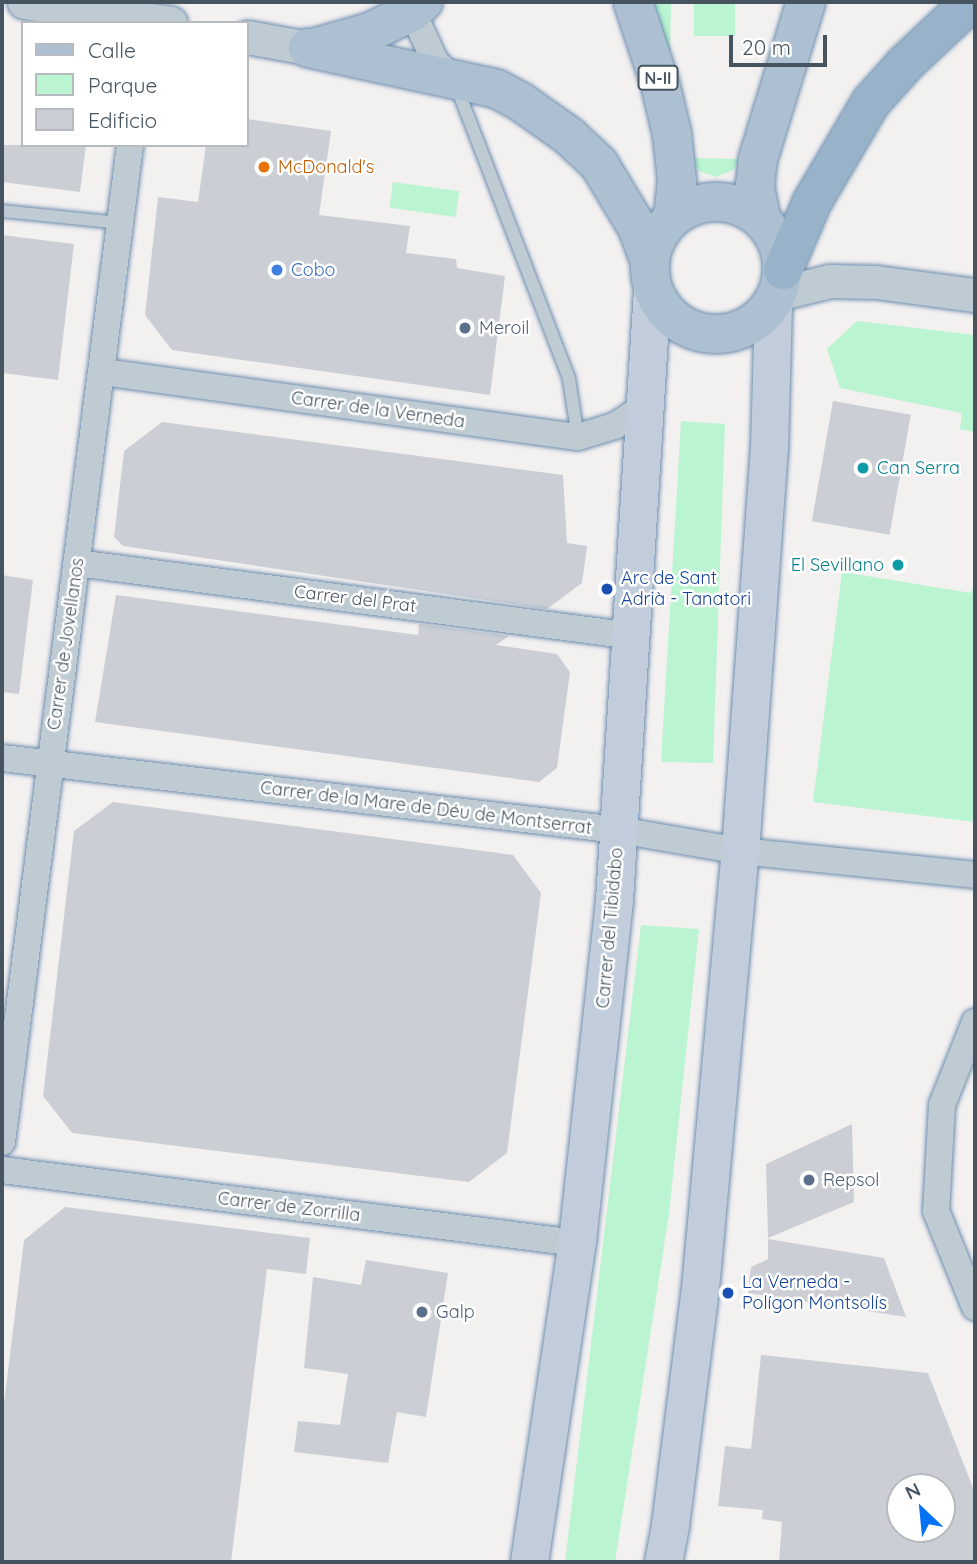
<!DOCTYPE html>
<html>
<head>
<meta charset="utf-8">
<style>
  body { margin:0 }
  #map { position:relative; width:977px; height:1564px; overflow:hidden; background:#f3f0f0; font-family:Quicksand,sans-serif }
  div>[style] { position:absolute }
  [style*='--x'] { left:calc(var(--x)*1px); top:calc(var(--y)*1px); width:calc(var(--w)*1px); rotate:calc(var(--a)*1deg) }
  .green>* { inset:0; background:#baf4d0; transform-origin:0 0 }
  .building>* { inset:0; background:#cbcfd5; transform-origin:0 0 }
  .roads { filter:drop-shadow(0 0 2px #6e8eaf) drop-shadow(0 0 2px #6e8eaf) }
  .service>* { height:12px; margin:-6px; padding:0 6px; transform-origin:6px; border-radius:6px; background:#bfcbd3 }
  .minor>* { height:26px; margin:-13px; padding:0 13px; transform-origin:13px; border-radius:13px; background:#bfcbd3 }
  .tertiary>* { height:33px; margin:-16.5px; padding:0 16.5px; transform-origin:16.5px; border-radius:16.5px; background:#bfcbd3 }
  .secondary>* { height:37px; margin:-18.5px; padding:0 18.5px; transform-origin:18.5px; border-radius:18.5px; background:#c1cddb }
  .primary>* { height:38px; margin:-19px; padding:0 19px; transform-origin:19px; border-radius:19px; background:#adc0d1 }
  .primary>.ring { margin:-19px; padding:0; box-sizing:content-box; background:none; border:38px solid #adc0d1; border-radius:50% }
  .trunk>* { height:38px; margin:-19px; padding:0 19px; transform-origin:19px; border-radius:19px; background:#98b2ca }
  .dots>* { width:19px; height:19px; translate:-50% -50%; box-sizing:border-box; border:4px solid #fff; border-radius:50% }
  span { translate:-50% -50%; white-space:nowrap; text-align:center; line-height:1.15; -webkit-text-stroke:5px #fff; paint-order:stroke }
  .shield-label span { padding:2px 5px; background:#fff; border:2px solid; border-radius:5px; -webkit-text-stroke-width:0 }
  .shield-label { font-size:16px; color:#46545f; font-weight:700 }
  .food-label { font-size:18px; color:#c56008 }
  .left { translate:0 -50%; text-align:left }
  .shop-label { font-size:18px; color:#366cbe }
  .service-label { font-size:18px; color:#4e5e75 }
  .street-label { font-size:18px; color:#46545f }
  .culture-label { font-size:18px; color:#0d838f }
  .right { translate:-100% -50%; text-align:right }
  .transit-label { font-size:18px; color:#164399 }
  .frame { position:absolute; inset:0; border:4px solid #46545f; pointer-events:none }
  .legend { position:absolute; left:21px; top:21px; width:228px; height:126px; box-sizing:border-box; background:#fff; border:2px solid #b5bbbf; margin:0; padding:9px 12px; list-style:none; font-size:21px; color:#46545f }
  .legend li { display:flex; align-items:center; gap:14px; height:35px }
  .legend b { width:35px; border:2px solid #b5bbbf }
  .north { position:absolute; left:886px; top:1473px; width:70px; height:70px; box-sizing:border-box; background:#fff; border:2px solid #b5bbbf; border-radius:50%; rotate:334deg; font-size:19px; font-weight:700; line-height:28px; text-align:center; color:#46545f }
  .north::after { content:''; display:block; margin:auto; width:24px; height:32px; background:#0672f6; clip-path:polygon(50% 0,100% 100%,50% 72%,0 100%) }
  .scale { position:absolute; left:729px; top:35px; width:98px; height:32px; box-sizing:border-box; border:4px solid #46545f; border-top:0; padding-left:9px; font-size:21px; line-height:24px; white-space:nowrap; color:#46545f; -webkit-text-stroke:5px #fff; paint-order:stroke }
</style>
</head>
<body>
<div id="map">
  <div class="green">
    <i style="clip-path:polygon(650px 2px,671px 2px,670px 62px)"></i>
    <i style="left:694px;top:2px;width:41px;height:34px"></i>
    <i style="clip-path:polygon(691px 158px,740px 159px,733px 170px,716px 177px,699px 171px)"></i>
    <i style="left:393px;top:182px;width:67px;height:26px;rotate:8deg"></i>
    <i style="clip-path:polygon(857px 321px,975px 335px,975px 432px,960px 429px,962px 413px,840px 388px,827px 349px)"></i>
    <i style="clip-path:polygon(681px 421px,725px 424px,713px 763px,661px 762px)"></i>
    <i style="clip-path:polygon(842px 572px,971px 593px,975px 584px,975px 822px,813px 802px)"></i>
    <i style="clip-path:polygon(641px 925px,699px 929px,669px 1214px,615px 1562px,565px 1562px)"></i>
  </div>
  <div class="building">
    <i style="clip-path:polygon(247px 119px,331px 131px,319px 215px,410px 226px,406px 253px,456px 259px,457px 268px,505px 276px,490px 395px,172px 350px,145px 315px,158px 197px,198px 202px,206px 145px,247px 145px)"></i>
    <i style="clip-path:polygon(2px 145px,86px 145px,80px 192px,2px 182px)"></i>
    <i style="clip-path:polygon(2px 235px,74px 244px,58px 380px,2px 373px)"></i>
    <i style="left:833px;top:401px;width:79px;height:122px;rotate:10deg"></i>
    <i style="clip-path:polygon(162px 422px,563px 475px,567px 543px,587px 546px,582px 583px,547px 609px,123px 546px,114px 537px,124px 451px)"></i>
    <i style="clip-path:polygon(2px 575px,33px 580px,19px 694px,2px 692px)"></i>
    <i style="clip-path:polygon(116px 595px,418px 635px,419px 624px,509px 636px,496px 645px,557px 654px,570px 672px,557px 768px,539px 782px,95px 722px)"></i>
    <i style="clip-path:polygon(113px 802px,513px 855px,541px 893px,507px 1153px,469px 1182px,72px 1133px,43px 1096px,74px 831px)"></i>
    <i style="clip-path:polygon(852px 1124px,854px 1202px,768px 1238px,766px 1164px)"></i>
    <i style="clip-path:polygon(65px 1207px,310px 1238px,306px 1274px,267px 1269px,231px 1562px,2px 1562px,2px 1420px,24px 1240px)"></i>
    <i style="clip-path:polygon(768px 1239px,884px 1258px,906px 1317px,748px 1293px,751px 1267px,768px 1259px)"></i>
    <i style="clip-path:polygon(366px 1260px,448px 1273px,426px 1417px,397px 1412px,388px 1463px,294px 1452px,298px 1421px,340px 1425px,348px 1374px,304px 1368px,313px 1277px,361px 1285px)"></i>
    <i style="clip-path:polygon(evenodd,761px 1355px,928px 1373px,975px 1493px,975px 1562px,779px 1562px,782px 1522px,762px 1519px,763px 1510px,718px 1506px,725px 1446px,751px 1449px,761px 1355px,900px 1487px,942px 1487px,942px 1529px,900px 1529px,900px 1487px)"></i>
  </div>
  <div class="roads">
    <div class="service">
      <i style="--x:457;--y:88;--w:312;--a:68.9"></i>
      <i style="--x:569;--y:379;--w:59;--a:81.2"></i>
      <i style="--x:2;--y:211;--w:119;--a:5.8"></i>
    </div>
    <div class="minor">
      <i style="--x:408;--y:2;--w:65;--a:65.4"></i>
      <i style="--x:435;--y:61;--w:28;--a:46"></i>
      <i style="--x:103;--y:372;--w:479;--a:7.8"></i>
      <i style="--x:578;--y:437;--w:39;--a:-17"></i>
      <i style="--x:615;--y:426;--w:37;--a:-34"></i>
      <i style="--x:77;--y:563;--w:561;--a:7.48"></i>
      <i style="--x:2;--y:758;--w:621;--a:6.66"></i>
      <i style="--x:619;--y:830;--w:123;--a:9.8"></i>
      <i style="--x:740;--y:851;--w:236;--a:5.8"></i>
      <i style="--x:975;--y:1022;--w:89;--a:111.7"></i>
      <i style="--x:942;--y:1105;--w:106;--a:93.2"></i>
      <i style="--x:936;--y:1211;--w:104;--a:67.9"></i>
      <i style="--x:2;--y:1142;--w:1005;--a:-82.68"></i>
      <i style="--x:2;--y:1170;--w:580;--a:7.24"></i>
    </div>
    <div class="tertiary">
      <i style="--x:24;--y:2;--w:148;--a:8.1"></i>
      <i style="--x:247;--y:37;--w:62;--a:10.2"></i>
      <i style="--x:777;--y:294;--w:55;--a:-13.8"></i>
      <i style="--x:830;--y:281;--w:46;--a:1.2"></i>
      <i style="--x:876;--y:282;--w:100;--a:7.5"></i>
    </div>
    <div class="secondary">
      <i style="--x:529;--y:1562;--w:325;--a:-81.5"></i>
      <i style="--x:577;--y:1241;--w:343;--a:-83.8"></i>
      <i style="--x:614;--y:900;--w:611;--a:-86.44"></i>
      <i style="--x:663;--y:1562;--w:38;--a:-79"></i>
      <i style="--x:670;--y:1525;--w:239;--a:-82.8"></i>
      <i style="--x:700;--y:1288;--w:439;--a:-84.8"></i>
      <i style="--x:740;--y:851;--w:404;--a:-85.9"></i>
      <i style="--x:769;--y:448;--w:145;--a:-88.4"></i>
    </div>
    <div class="primary">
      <i style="--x:633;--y:2;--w:85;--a:71.6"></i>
      <i style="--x:660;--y:83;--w:52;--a:76.8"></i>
      <i style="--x:672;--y:134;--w:46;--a:83.8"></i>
      <i style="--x:677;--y:180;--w:36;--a:96"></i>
      <i style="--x:317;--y:47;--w:55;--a:-15.8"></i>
      <i style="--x:370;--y:32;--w:47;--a:-25.5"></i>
      <i style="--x:412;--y:12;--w:15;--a:-42"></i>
      <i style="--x:308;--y:48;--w:193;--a:12.2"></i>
      <i style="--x:497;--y:89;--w:27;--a:28"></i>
      <i style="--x:521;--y:102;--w:59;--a:35.3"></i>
      <i style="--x:569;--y:136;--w:41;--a:43"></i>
      <i style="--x:599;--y:164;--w:76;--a:59"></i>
      <i style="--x:638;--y:229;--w:33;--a:70"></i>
      <i class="ring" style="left:650px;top:202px;width:94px;height:94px"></i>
      <i style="--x:761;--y:218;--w:33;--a:-101"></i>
      <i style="--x:755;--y:186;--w:27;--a:-84"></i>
      <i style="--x:758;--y:159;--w:164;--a:-73"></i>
    </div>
    <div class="trunk">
      <i style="--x:783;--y:270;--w:74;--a:-66.9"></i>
      <i style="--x:812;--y:202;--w:116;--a:-59.5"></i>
      <i style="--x:871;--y:102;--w:52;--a:-48.1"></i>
      <i style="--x:906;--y:63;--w:89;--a:-43.2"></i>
    </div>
  </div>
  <div class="dots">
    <i style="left:264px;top:167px;background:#e8710a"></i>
    <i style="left:277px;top:270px;background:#3f7fe0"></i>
    <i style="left:465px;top:328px;background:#5c6f8a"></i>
    <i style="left:863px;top:468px;background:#0f9aa8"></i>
    <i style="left:898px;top:565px;background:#0f9aa8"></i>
    <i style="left:607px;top:589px;background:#1a4fb4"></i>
    <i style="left:809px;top:1180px;background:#5c6f8a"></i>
    <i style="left:728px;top:1293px;background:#1a4fb4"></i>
    <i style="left:422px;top:1312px;background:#5c6f8a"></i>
  </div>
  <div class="shield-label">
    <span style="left:658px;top:78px">N-II</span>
  </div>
  <div class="food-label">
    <span class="left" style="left:278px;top:167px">McDonald's</span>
  </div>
  <div class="shop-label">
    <span class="left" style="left:291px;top:270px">Cobo</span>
  </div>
  <div class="service-label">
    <span class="left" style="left:479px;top:328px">Meroil</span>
    <span class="left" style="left:823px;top:1180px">Repsol</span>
    <span class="left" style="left:436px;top:1312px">Galp</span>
  </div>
  <div class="street-label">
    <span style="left:378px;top:410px;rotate:8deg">Carrer de la Verneda</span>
    <span style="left:355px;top:599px;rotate:7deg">Carrer del Prat</span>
    <span style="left:66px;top:644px;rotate:-82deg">Carrer de Jovellanos</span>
    <span style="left:426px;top:808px;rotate:7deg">Carrer de la Mare de Déu de Montserrat</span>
    <span style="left:610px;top:928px;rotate:-85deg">Carrer del Tibidabo</span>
    <span style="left:289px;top:1207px;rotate:7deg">Carrer de Zorrilla</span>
  </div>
  <div class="culture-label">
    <span class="left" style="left:877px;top:468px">Can Serra</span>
    <span class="right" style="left:884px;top:565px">El Sevillano</span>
  </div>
  <div class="transit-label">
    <span class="left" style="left:621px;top:589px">Arc de Sant<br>Adrià - Tanatori</span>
    <span class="left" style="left:742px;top:1293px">La Verneda -<br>Polígon Montsolís</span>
  </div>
  <div class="frame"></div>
  <ul class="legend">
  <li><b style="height:9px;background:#adc0d1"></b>Calle</li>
  <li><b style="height:19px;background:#baf4d0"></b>Parque</li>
  <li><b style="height:19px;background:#cbcfd5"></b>Edificio</li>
  </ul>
  <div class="north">N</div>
  <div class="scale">20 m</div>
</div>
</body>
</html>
